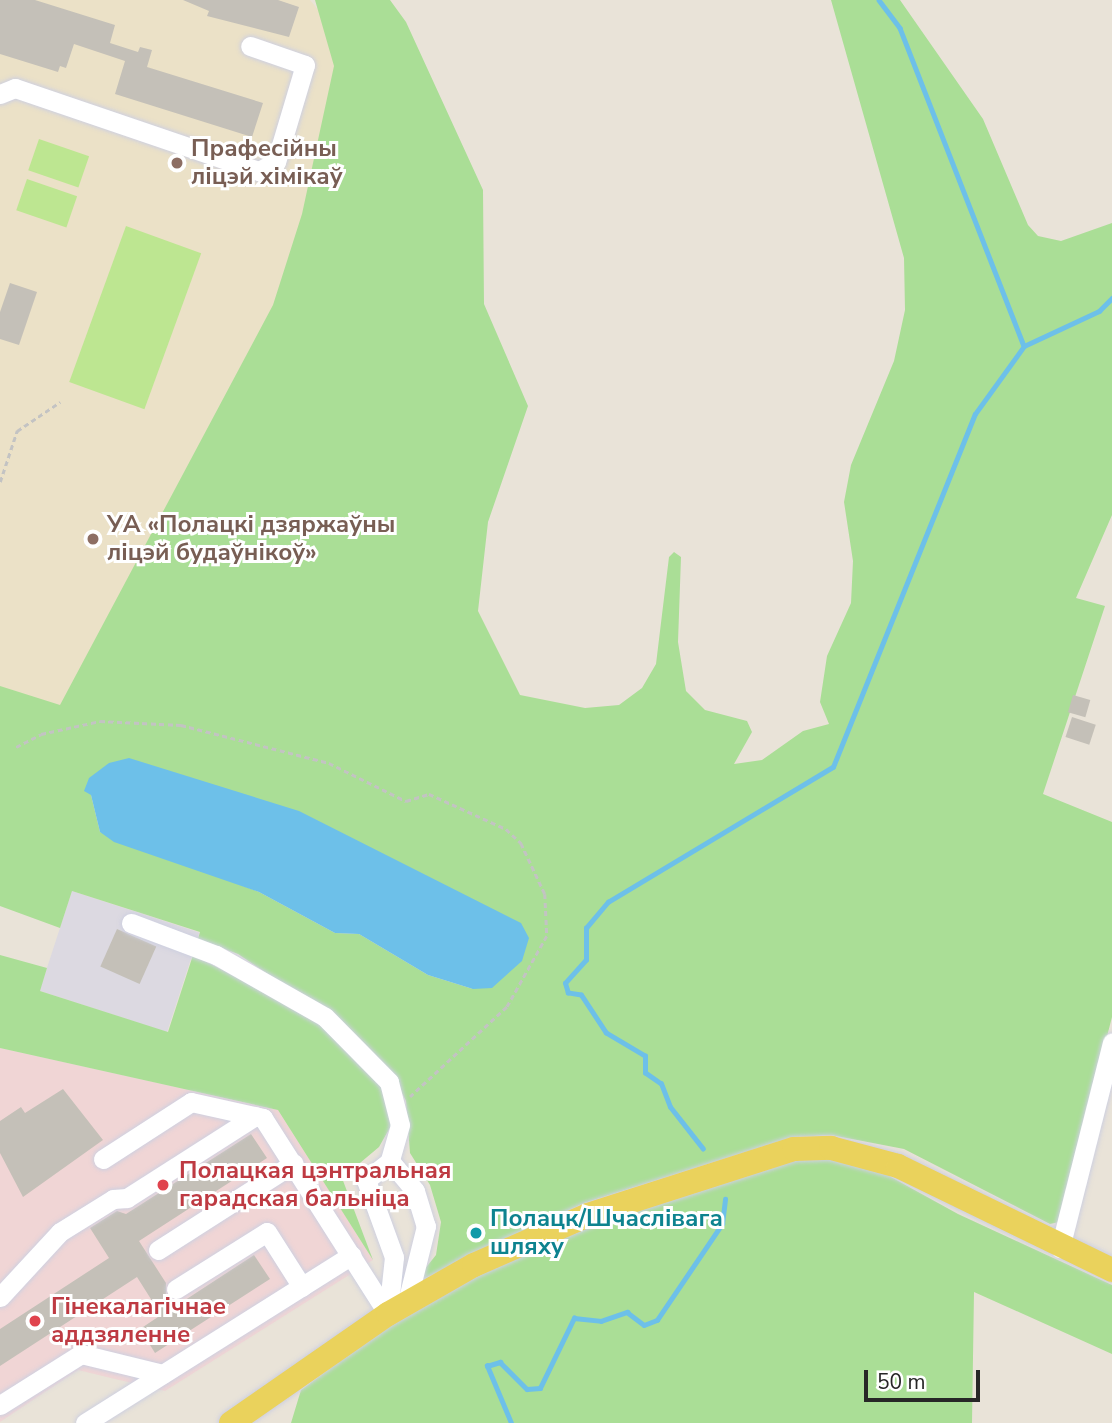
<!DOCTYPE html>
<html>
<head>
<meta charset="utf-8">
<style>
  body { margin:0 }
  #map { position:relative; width:1112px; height:1423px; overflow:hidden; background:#e9e3d8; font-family:"Nunito Sans",sans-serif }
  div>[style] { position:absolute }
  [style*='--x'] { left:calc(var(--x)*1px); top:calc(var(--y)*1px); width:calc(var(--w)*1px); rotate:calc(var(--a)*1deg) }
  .industrial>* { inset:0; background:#dcd9e1; transform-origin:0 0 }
  .education>* { inset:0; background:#ebe1c7 }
  .medical>* { inset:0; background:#f0d5d5 }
  .green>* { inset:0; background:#aade96 }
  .pitch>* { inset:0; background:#bde691; transform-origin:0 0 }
  .water>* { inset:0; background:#6dc0e9 }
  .stream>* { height:4.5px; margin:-2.25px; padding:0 2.25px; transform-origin:2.25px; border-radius:2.25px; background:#6dc0e9 }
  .building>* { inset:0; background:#c4c0b8; transform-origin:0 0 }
  .path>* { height:2.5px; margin-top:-1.25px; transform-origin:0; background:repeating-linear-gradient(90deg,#c3c3c3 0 5px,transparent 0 8.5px) }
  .roads { filter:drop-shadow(0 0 2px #ced0e0) drop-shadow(0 0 2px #ced0e0) }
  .minor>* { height:19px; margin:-9.5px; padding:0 9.5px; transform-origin:9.5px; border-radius:9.5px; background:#fff }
  .major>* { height:24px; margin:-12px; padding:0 12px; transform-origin:12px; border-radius:12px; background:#ead25c }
  .dots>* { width:19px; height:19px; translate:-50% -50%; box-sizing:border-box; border:4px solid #fff; border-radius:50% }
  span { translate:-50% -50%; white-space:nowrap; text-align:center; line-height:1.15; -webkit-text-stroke:6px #fff; paint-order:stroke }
  .education-label { font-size:24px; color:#785e54; font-weight:700 }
  .left { translate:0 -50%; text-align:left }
  .health-label { font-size:24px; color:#be3a42; font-weight:700 }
  .culture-label { font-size:24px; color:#0d838f; font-weight:700 }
  .scale { position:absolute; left:864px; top:1370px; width:116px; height:32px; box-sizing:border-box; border:4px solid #272727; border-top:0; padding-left:9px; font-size:21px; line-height:24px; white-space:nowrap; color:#272727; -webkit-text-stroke:5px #fff; paint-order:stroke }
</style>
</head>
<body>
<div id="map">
  <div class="industrial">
    <i style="left:72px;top:891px;width:134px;height:105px;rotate:18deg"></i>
  </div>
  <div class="education">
    <i style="clip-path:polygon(0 0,310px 0,379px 83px,283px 380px,73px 720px,0 697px)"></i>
  </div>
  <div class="medical">
    <i style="clip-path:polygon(0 1048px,278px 1110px,373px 1260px,165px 1391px,78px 1370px,0 1422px)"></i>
  </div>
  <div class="green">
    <i style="clip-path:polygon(evenodd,315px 0,390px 0,406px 22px,483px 190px,484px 304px,528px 406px,488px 522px,478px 611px,520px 695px,585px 708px,619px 705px,642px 688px,656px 664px,669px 557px,674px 552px,681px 557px,678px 642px,686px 691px,705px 710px,747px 721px,752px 732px,734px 764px,762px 760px,803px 731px,829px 724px,820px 702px,827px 656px,851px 603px,853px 561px,844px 502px,851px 465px,894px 361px,905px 310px,904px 258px,831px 0,900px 0,983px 119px,1028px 225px,1038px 236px,1061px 241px,1112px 223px,1112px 515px,1076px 598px,1105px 606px,1043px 794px,1112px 822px,1112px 1017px,1059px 1222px,1050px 1224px,904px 1149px,831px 1135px,793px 1137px,584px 1203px,423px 1279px,420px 1275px,436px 1255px,441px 1222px,430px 1185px,410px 1153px,406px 1101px,395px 1079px,328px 1014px,238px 954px,198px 939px,200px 932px,72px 891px,60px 928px,0 906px,0 686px,60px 705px,273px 305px,302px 214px,334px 66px,315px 0,91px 795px,473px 989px,428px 975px,359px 934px,335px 933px,259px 892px,100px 832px,91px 795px)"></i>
    <i style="clip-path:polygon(0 955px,47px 968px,40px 991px,168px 1032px,193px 955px,322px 1021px,376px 1071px,392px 1124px,379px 1147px,342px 1178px,373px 1260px,278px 1110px,0 1048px)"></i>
    <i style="clip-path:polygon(795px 1158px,862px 1161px,958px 1214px,1112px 1285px,1112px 1354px,974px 1292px,972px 1423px,291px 1423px,301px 1390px,411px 1309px,535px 1245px)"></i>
  </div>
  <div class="pitch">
    <i style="left:39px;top:139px;width:53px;height:33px;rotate:19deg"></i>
    <i style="left:27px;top:179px;width:53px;height:33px;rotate:19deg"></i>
    <i style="left:126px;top:226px;width:80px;height:166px;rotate:20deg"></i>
  </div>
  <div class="water">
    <i style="clip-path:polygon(129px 758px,299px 811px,521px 923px,529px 938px,522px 961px,492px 988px,473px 989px,428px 975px,359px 934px,335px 933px,259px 892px,114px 842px,100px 832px,91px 795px,84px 791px,89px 778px,109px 763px)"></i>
  </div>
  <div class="stream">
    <i style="--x:879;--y:0;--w:35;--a:53"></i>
    <i style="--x:900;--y:28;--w:341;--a:68.7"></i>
    <i style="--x:703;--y:1149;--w:53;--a:-128.2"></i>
    <i style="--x:670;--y:1107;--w:25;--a:-111"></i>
    <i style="--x:661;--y:1084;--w:19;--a:-145"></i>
    <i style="--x:645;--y:1073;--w:17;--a:-90"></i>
    <i style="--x:645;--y:1056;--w:45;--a:-149.5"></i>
    <i style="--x:606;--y:1033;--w:45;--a:-123.3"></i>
    <i style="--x:581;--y:995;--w:13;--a:-171"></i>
    <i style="--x:568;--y:993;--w:10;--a:-107"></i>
    <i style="--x:565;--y:983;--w:31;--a:-48"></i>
    <i style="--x:586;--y:960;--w:32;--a:-90"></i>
    <i style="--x:586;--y:928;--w:34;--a:-50"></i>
    <i style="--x:608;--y:902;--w:262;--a:-31"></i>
    <i style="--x:833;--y:767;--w:380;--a:-68.1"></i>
    <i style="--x:975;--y:414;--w:84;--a:-54.2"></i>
    <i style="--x:1024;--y:346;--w:83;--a:-25"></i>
    <i style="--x:1099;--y:311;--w:18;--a:-45"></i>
    <i style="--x:511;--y:1423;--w:62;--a:-112.8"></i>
    <i style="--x:487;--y:1366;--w:14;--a:-17"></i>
    <i style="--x:500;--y:1362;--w:38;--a:45"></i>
    <i style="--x:527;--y:1389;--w:13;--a:-4"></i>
    <i style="--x:540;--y:1388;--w:78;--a:-64.1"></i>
    <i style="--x:574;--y:1318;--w:27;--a:6"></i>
    <i style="--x:601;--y:1321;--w:28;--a:-19"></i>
    <i style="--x:627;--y:1312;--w:21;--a:37"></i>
    <i style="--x:644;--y:1325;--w:14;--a:-21"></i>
    <i style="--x:657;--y:1320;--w:116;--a:-55.9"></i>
    <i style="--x:722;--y:1224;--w:25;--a:-83"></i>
  </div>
  <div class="building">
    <i style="clip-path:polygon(0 0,35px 0,115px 25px,110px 43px,138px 52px,140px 47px,152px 50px,147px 67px,263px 103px,252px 137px,115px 94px,125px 61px,74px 44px,66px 68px,60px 66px,58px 72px,0 54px)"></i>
    <i style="clip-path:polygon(183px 0,278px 0,299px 7px,289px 37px,207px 16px,209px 11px)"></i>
    <i style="clip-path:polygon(10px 283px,37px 292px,19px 345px,0 339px,0 312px)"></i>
    <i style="left:1073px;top:695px;width:18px;height:18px;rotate:16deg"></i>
    <i style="left:1072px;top:717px;width:25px;height:21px;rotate:18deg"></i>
    <i style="left:117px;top:929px;width:43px;height:41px;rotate:24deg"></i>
    <i style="clip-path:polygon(63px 1089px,103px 1140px,23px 1197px,0 1153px,0 1121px,21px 1107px,25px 1113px)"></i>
    <i style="clip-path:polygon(251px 1134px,267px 1158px,139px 1241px,166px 1283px,166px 1296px,179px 1304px,254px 1255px,270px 1279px,155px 1353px,140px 1329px,161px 1315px,137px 1277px,0 1366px,0 1329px,109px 1258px,90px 1228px,117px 1211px,126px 1214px)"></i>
  </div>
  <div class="path">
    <i style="--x:0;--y:482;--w:54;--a:-71.6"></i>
    <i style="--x:17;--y:431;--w:52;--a:-34"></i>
    <i style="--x:16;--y:747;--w:28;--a:-27"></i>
    <i style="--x:41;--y:734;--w:60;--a:-12.4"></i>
    <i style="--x:100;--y:721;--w:81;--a:2.8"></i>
    <i style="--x:181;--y:725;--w:153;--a:14.4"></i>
    <i style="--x:329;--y:763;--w:86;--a:26.3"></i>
    <i style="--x:406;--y:801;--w:24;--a:-17"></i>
    <i style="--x:429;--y:794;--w:85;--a:24.4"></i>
    <i style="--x:506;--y:829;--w:21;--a:43"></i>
    <i style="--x:521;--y:843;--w:56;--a:64.8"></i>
    <i style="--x:545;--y:894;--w:42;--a:87.3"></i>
    <i style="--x:547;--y:936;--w:81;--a:119.4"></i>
    <i style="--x:507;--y:1007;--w:132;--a:137.1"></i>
  </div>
  <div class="roads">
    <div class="minor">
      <i style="--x:0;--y:94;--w:16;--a:-22"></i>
      <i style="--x:15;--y:88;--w:258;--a:18.8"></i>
      <i style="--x:259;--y:171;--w:19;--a:-28"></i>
      <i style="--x:276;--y:162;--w:101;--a:-73.4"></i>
      <i style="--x:305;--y:65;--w:58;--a:-160.9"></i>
      <i style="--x:131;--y:923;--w:91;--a:20.6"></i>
      <i style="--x:216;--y:955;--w:125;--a:29.6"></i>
      <i style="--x:325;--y:1017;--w:91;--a:45.4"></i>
      <i style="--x:389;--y:1082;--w:44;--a:75.7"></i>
      <i style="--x:400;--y:1125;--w:37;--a:106"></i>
      <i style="--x:103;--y:1159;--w:105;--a:-32.9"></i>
      <i style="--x:191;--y:1102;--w:74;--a:12.5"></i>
      <i style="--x:263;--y:1118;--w:232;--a:57.5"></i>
      <i style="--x:1060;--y:1248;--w:212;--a:-75.8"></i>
      <i style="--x:158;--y:1250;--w:161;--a:-32.6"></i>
      <i style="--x:176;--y:1289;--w:107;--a:-32.1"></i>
      <i style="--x:267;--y:1232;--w:65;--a:57.5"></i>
      <i style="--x:0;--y:1297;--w:88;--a:-47.3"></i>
      <i style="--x:60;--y:1232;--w:62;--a:-31.9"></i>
      <i style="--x:113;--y:1199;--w:14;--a:-4"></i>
      <i style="--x:127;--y:1198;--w:152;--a:-32.6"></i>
      <i style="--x:388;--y:1314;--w:57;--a:-84"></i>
      <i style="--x:394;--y:1257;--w:82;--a:-110"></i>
      <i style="--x:366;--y:1180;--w:31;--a:-38"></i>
      <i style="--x:390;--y:1161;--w:39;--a:50"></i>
      <i style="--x:415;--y:1191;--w:37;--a:73"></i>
      <i style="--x:426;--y:1226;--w:78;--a:104"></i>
      <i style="--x:0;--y:1405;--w:96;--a:-32.2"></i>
      <i style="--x:81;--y:1354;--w:84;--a:13.7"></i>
      <i style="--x:85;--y:1423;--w:315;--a:-32.2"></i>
    </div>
    <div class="major">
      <i style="--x:231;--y:1423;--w:191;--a:-34.8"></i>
      <i style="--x:388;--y:1314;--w:99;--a:-29.7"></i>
      <i style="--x:474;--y:1265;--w:124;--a:-23.7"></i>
      <i style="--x:588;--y:1215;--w:216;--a:-17.8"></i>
      <i style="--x:794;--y:1149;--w:37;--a:-2"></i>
      <i style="--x:831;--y:1148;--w:69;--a:15"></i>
      <i style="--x:898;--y:1166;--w:238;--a:25.9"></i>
    </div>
  </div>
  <div class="dots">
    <i style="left:177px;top:163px;background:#8d6e63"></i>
    <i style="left:93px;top:539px;background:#8d6e63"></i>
    <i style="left:163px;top:1185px;background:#e0444e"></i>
    <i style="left:476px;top:1233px;background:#0f9aa8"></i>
    <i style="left:35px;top:1321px;background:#e0444e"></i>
  </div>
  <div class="education-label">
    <span class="left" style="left:191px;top:163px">Прафесійны<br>ліцэй хімікаў</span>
    <span class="left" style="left:107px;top:539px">УА «Полацкі дзяржаўны<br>ліцэй будаўнікоў»</span>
  </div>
  <div class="health-label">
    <span class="left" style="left:179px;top:1185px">Полацкая цэнтральная<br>гарадская бальніца</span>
    <span class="left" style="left:51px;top:1321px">Гінекалагічнае<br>аддзяленне</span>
  </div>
  <div class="culture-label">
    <span class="left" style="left:490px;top:1233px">Полацк/Шчаслівага<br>шляху</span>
  </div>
  <div class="scale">50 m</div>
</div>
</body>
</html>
